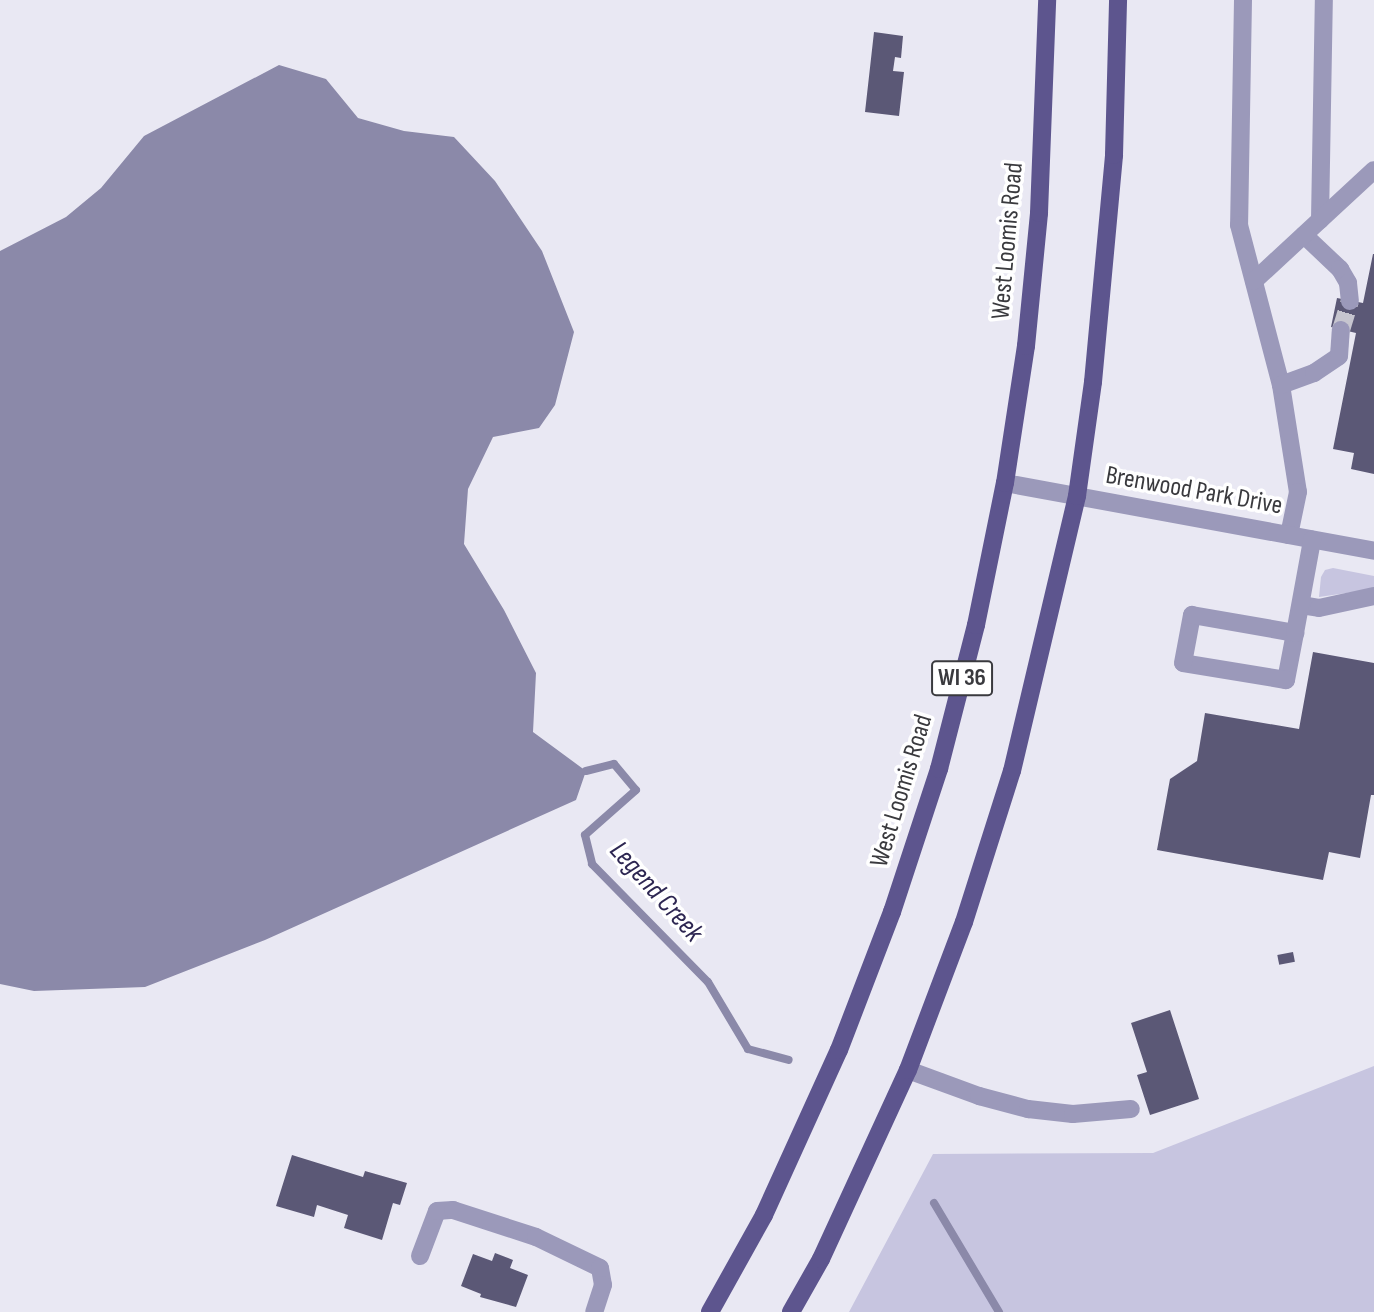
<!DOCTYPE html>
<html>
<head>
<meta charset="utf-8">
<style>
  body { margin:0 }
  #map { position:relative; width:1374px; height:1312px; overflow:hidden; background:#e9e8f3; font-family:"Sofia Sans Condensed",sans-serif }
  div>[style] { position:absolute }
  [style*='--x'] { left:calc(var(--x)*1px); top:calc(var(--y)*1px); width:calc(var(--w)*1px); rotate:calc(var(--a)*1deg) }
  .green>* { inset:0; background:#c7c5e0 }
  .water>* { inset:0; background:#8b89a9 }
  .stream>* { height:8px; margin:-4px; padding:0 4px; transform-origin:4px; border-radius:4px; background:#8b89a9 }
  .building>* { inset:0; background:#5b5876; transform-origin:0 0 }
  .minor-tunnel>* { height:18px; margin-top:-9px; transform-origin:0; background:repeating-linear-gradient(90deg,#c6c5cf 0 18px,transparent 0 27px) }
  .minor>* { height:18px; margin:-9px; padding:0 9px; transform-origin:9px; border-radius:9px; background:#9b99ba }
  .major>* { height:18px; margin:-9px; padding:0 9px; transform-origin:9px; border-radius:9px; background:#5d558e }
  span { translate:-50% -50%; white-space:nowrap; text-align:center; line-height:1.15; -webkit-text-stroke:7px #fff; paint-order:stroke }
  .shield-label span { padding:2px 5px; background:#fff; border:2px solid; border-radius:5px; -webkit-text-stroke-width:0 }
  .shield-label { font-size:24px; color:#3a3a3e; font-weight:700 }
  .street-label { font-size:26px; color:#3a3a3e }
  .water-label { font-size:28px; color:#2d2652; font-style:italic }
</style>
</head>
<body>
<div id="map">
  <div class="green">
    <i style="clip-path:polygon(1333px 568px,1374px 576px,1374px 589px,1319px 597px,1321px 577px,1325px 570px)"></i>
    <i style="clip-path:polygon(1374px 1066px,1374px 1312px,849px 1312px,933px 1154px,1153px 1153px)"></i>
  </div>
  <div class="water">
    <i style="clip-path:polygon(279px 65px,326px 79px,358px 118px,404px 131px,454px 137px,495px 181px,542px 251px,574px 332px,555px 405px,539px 428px,493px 437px,468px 489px,464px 544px,504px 610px,536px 673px,533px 732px,586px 771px,576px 800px,265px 940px,145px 987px,34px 991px,0 984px,0 251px,66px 217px,101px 188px,144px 136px)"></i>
  </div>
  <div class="stream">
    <i style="--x:586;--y:771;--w:29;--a:-14"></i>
    <i style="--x:614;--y:764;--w:34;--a:50"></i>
    <i style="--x:636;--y:790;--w:68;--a:138.6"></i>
    <i style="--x:585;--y:835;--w:30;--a:76"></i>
    <i style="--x:592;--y:864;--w:165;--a:45.5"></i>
    <i style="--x:708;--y:982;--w:78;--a:59.2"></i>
    <i style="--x:748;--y:1049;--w:42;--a:15"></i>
    <i style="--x:934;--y:1203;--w:127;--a:59.2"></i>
  </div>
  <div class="building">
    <i style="clip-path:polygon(874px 32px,903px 36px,901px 58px,895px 57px,893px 71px,904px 72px,899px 116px,865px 112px)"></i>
    <i style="clip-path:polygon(1373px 254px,1374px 254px,1374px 474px,1351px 469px,1354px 453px,1333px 449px,1356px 333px,1331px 327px,1337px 298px,1363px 303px)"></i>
    <i style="clip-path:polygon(1313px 652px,1374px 663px,1374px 795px,1371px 795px,1360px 858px,1329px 852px,1323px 880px,1157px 850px,1170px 779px,1197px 761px,1205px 713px,1299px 729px)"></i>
    <i style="left:1293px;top:952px;width:10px;height:16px;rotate:79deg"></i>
    <i style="clip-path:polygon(1170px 1010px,1199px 1099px,1150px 1115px,1137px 1075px,1147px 1072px,1131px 1023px)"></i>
    <i style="clip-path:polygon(292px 1155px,363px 1177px,365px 1171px,407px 1183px,400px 1205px,393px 1203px,382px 1240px,344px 1228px,348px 1215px,317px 1205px,314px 1217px,276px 1206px)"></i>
    <i style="clip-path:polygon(495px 1253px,513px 1260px,510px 1268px,528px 1275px,516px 1307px,480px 1297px,481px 1294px,461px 1286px,473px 1254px,492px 1261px)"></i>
  </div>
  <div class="minor-tunnel">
    <i style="--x:1341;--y:330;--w:30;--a:-73"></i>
  </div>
  <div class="minor">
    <i style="--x:1243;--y:0;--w:225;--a:91"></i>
    <i style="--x:1239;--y:225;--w:165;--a:75.3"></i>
    <i style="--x:1281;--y:385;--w:108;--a:81"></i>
    <i style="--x:1298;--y:492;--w:44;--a:101.8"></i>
    <i style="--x:1320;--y:220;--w:220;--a:-89"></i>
    <i style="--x:1304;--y:235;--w:50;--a:43.4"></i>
    <i style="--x:1340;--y:269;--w:16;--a:60"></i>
    <i style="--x:1348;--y:283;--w:18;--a:84"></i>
    <i style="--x:1254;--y:281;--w:163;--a:-42.8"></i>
    <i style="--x:1281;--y:385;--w:35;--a:-20"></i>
    <i style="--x:1314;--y:373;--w:30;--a:-34"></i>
    <i style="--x:1339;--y:356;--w:26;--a:-86"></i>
    <i style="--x:1005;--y:483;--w:375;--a:10.4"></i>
    <i style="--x:1301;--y:605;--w:18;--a:9"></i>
    <i style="--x:1319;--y:608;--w:56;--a:-12.3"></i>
    <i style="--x:1295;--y:633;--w:48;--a:100.8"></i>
    <i style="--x:1286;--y:680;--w:104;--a:-170.6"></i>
    <i style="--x:1183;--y:663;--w:49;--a:-79.4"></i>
    <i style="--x:1192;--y:615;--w:105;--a:9.9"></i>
    <i style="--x:1295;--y:633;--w:95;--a:-79.6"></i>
    <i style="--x:908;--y:1070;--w:76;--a:20.1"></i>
    <i style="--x:979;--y:1096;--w:51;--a:14.9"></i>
    <i style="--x:1028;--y:1109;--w:45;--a:6.3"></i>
    <i style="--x:1073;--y:1114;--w:58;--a:-4.9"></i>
    <i style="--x:420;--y:1256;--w:48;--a:-69.3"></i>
    <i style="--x:437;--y:1211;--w:16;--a:-4"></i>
    <i style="--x:453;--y:1210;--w:87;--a:18"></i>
    <i style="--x:536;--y:1237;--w:71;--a:25.8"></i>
    <i style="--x:600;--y:1268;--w:17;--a:80"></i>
    <i style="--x:603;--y:1285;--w:28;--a:108"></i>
  </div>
  <div class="major">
    <i style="--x:710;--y:1312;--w:111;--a:-60.9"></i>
    <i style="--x:764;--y:1215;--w:181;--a:-65.6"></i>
    <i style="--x:839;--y:1050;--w:148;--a:-69"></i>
    <i style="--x:892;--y:912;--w:151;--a:-71.8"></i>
    <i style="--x:939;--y:769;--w:149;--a:-75.6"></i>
    <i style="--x:976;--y:625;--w:145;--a:-78.5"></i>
    <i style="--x:1005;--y:483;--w:139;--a:-81.3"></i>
    <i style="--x:1026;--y:346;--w:134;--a:-84.4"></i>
    <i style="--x:1039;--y:213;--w:213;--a:-87.8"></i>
    <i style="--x:791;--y:1312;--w:61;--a:-60.5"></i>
    <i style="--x:821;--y:1259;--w:208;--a:-65.3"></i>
    <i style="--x:908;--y:1070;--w:158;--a:-69.3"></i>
    <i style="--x:964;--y:922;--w:158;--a:-72.4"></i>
    <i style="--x:1012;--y:771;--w:283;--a:-76.7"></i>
    <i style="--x:1077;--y:496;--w:115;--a:-82"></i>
    <i style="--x:1093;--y:382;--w:228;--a:-84.7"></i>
    <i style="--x:1114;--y:155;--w:155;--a:-88.5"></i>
  </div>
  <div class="shield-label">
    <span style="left:962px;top:678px">WI 36</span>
  </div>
  <div class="street-label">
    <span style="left:1008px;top:241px;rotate:-85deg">West Loomis Road</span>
    <span style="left:1194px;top:491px;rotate:10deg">Brenwood Park Drive</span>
    <span style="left:902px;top:791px;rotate:-73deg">West Loomis Road</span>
  </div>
  <div class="water-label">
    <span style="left:656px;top:892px;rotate:48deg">Legend Creek</span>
  </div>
</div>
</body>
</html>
